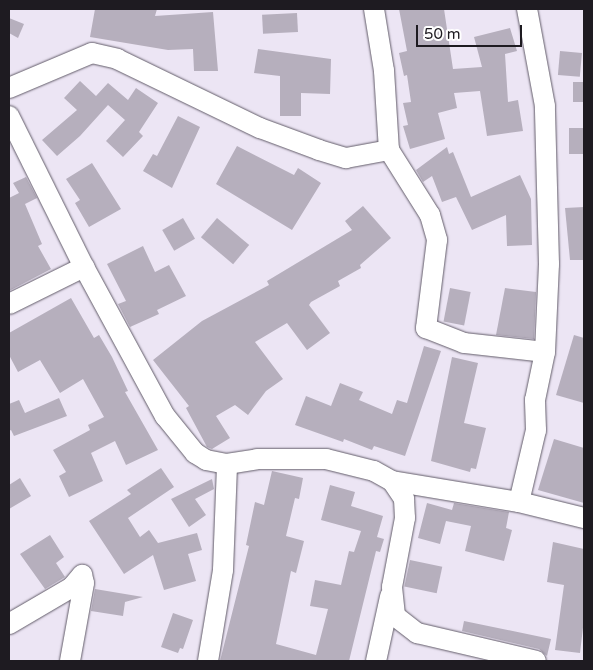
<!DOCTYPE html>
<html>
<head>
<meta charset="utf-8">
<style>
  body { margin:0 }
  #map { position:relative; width:593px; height:670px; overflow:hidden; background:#ece5f4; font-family:"Varela Round",sans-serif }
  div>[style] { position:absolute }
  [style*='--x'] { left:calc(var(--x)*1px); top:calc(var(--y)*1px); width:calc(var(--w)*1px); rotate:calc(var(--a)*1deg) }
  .building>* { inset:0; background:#b6afbd; transform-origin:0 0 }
  .roads { filter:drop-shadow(0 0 1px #625c69) drop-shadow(0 0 1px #625c69) }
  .minor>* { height:20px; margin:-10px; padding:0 10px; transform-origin:10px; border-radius:10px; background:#fff }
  span { translate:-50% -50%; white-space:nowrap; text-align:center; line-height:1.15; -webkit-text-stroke:5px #fff; paint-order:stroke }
  .frame { position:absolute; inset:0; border:10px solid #1e1b21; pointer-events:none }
  .scale { position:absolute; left:416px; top:25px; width:106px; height:22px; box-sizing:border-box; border:2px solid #1e1b21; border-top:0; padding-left:6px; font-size:15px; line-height:18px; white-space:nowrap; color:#1e1b21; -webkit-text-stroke:4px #fff; paint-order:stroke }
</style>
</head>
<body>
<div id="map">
  <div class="building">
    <i style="clip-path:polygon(95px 9px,157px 9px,155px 16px,213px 12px,218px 71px,194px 71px,193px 49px,168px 50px,90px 37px)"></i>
    <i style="clip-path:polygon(399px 9px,444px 9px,453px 69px,482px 67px,474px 37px,510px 28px,517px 51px,505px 54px,508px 102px,518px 100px,523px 131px,487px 136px,480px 91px,454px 93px,457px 108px,438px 113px,445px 139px,410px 149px,403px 126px,408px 125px,403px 103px,411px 102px,407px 75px,404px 76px,399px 53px,407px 51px)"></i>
    <i style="left:297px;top:13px;width:19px;height:35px;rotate:87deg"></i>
    <i style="clip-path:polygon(9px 18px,24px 24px,18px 38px,9px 33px)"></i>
    <i style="clip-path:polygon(258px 49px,331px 59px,330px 94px,301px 93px,301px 116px,280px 116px,280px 76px,254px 73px)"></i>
    <i style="left:560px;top:51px;width:22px;height:24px;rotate:5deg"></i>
    <i style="clip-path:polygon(80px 81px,96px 96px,108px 83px,128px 100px,136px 88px,158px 103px,139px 132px,143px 136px,123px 157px,106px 141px,125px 120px,108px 105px,80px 136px,57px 156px,42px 140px,77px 110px,64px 98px)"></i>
    <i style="left:573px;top:82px;width:11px;height:20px"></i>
    <i style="clip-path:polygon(178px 116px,200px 127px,172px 188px,143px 171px,153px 154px,157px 156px)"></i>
    <i style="left:584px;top:128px;width:26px;height:15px;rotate:90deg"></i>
    <i style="clip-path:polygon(237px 146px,294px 175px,298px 168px,321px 183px,292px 230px,216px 184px)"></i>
    <i style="clip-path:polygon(447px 147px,449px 154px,453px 152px,471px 197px,520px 175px,531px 199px,532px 245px,507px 246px,506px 215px,472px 230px,456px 197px,442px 202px,432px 176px,423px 182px,416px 170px)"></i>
    <i style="clip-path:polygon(92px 163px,121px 209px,89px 227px,75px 203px,80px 200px,66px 179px)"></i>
    <i style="clip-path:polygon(26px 177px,37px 198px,25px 204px,42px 244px,38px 246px,51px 269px,9px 291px,9px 198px,19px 193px,13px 183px)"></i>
    <i style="clip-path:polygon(363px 206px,391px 238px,360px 265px,361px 268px,338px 281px,340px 286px,311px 302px,309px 305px,330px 333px,307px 350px,287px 323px,255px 342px,283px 379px,266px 391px,248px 415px,235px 405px,216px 416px,230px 438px,212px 449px,207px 447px,186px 408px,189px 406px,153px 360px,202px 321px,269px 285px,267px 281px,352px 230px,345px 221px)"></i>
    <i style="clip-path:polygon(584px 207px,584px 260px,570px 260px,565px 208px)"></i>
    <i style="left:183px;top:218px;width:24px;height:24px;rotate:60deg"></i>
    <i style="left:217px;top:218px;width:42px;height:25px;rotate:40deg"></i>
    <i style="clip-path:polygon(143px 246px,155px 272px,169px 265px,186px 296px,157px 310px,159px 314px,130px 327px,118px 304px,126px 301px,107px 264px)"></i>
    <i style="left:450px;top:288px;width:21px;height:34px;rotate:11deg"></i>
    <i style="clip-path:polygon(505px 288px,536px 292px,534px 339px,496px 335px)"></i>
    <i style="clip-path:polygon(71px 298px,94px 338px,99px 335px,112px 357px,128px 391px,125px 392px,158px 450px,126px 465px,115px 441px,91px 453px,103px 481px,69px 497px,59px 476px,66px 472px,53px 450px,90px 430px,88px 425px,104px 417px,83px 379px,60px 393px,40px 360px,18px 372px,9px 355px,9px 333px)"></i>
    <i style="clip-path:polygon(574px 335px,584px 338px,584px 403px,556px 395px)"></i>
    <i style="clip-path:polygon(424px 346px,441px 351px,405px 456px,374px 446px,372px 450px,344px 439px,343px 442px,295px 425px,306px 396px,331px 406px,340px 383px,363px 392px,359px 400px,392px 414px,397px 400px,407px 403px)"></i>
    <i style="clip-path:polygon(452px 357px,478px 363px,464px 423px,486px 428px,476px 469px,471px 468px,470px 472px,431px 461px)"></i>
    <i style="clip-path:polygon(59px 398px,67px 416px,14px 436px,11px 430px,9px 431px,9px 404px,19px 400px,25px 413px)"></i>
    <i style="clip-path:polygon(554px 439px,584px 448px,584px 503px,538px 490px)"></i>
    <i style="clip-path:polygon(161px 468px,174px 487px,128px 518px,140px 537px,149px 530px,158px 543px,197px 533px,202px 550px,188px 554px,196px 581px,164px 590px,153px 555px,124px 574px,89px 521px,131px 494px,127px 490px)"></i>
    <i style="clip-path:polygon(272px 471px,303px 478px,299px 499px,295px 498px,286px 536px,304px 541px,296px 573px,291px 571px,276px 644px,316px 655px,328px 609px,310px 606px,315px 580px,341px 585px,349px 551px,354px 552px,361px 531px,321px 520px,330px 485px,355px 492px,351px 506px,383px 516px,377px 537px,384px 539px,380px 552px,376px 551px,349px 661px,220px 661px,249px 546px,246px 545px,255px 502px,264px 505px)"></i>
    <i style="clip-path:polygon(20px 478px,31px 496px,9px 509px,9px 485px)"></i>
    <i style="clip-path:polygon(212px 479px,214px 489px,195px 499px,206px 515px,189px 527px,171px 499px)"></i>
    <i style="clip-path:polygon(427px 503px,452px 510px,454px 503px,509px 512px,506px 528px,512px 530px,504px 561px,465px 551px,471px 526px,446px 521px,440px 544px,418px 538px)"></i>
    <i style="clip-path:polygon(50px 535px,64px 557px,56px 563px,65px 577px,45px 589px,20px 554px)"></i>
    <i style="clip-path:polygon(553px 542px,584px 549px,584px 619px,580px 653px,555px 650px,564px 585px,547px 582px)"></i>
    <i style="left:410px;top:560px;width:33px;height:27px;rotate:12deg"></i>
    <i style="clip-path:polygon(95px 589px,143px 597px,125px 602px,123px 616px,91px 611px)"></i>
    <i style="clip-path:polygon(173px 613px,193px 620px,183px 649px,180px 648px,178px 653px,161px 647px)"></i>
    <i style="clip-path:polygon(464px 621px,551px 639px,547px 656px,539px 649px,462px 631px)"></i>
  </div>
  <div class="roads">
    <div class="minor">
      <i style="--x:374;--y:9;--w:63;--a:80.8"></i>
      <i style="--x:384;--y:71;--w:79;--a:86.4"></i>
      <i style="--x:9;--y:88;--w:90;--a:-22.9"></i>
      <i style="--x:92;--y:53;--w:26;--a:13"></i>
      <i style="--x:117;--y:59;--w:159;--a:25.8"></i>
      <i style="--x:260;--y:128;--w:63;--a:20.4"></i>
      <i style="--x:319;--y:150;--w:28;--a:17"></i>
      <i style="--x:346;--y:158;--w:44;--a:-10.5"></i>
      <i style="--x:389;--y:150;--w:77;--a:57.8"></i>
      <i style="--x:430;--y:215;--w:26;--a:74"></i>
      <i style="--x:437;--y:240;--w:89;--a:97.1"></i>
      <i style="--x:426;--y:328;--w:41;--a:21.5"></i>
      <i style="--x:464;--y:343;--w:81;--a:6.3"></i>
      <i style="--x:9;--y:116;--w:169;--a:63.6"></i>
      <i style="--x:84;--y:267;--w:170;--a:61.5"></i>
      <i style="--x:165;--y:416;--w:48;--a:51"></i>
      <i style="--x:195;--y:453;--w:13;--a:32"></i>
      <i style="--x:206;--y:460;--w:21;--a:11"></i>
      <i style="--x:227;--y:464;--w:30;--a:-9"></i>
      <i style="--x:257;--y:459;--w:69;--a:0"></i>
      <i style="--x:326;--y:459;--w:49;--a:14"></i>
      <i style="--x:374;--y:471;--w:21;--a:29"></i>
      <i style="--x:392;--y:481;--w:129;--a:9.4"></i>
      <i style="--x:519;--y:502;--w:67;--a:13.8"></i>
      <i style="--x:9;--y:304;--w:84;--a:-26.3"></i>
      <i style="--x:392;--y:481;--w:22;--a:56"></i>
      <i style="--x:404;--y:499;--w:19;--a:87"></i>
      <i style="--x:405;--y:518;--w:70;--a:100.7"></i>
      <i style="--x:392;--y:587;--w:29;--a:84"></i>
      <i style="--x:395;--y:616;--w:28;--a:38"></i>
      <i style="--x:417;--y:633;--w:122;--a:13.2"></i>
      <i style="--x:519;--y:502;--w:74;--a:-76.7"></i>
      <i style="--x:536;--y:430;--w:30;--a:-92"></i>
      <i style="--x:535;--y:400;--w:49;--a:-78.2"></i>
      <i style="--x:545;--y:352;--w:88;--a:-87.4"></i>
      <i style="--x:549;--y:264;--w:158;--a:-91.5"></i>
      <i style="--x:545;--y:106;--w:99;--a:-100.5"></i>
      <i style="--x:9;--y:624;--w:73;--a:-30.4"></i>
      <i style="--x:72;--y:587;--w:16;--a:-50"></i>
      <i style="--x:70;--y:661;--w:79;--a:-79.8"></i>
      <i style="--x:84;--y:583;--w:8;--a:-104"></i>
      <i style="--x:208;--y:661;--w:92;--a:-80.6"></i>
      <i style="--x:223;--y:570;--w:106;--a:-87.8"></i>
      <i style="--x:376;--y:661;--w:66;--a:-77.7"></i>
    </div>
  </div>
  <div class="frame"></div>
  <div class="scale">50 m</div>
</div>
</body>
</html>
